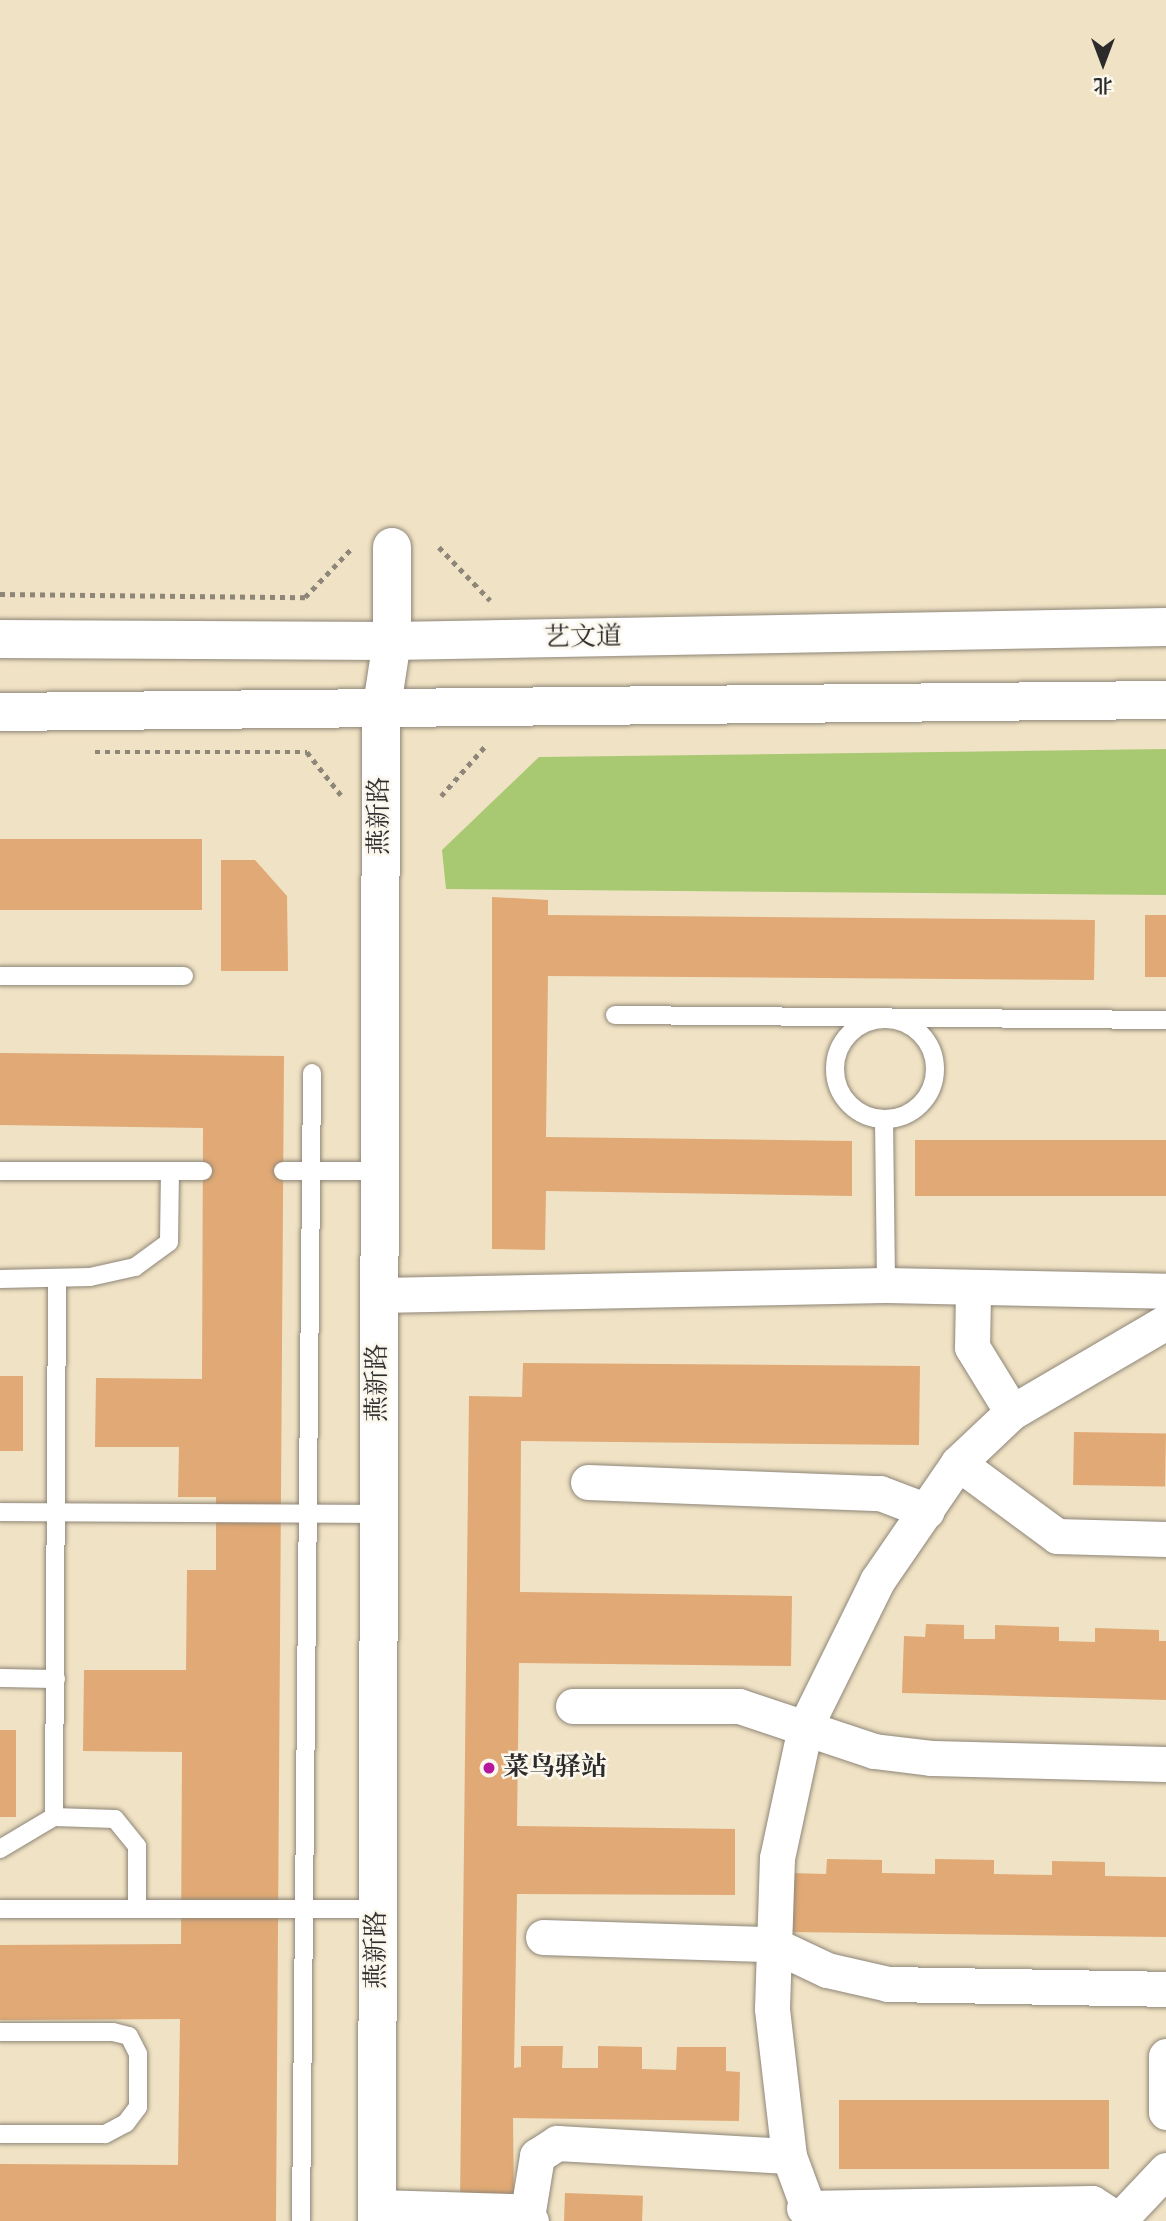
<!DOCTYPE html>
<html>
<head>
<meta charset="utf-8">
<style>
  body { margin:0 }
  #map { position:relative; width:1166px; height:2221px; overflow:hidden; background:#f0e2c4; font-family:"IM FELL DW Pica","Noto Serif SC",serif }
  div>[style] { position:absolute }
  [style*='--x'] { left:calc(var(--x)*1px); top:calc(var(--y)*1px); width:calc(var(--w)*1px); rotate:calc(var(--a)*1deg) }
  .green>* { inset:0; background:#a8c971 }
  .building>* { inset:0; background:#e0a975; transform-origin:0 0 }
  .path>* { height:4.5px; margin-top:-2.25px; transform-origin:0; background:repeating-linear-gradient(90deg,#8e8678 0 5px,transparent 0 10px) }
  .roads { filter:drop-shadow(0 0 2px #8e8678) drop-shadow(0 0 2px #8e8678) }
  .service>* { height:18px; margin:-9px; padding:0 9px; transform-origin:9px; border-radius:9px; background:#fff }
  .service>.ring { margin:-9px; padding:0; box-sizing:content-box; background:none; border:18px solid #fff; border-radius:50% }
  .minor>* { height:35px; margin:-17.5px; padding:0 17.5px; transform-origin:17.5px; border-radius:17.5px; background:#fff }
  .tertiary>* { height:38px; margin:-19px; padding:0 19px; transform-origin:19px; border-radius:19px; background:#fff }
  .secondary>* { height:38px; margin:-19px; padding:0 19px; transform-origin:19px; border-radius:19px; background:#fff }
  .dots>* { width:19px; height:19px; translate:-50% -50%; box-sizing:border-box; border:4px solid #fbf7ec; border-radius:50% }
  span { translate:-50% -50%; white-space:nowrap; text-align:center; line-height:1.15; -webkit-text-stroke:5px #fbf7ec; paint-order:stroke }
  .street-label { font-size:26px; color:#2b2b2b }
  .poi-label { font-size:26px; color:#2b2b2b; font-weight:700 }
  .left { translate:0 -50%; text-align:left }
  .north { position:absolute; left:1068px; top:28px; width:70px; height:70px; -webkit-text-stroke:5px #fbf7ec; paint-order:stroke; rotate:180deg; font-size:19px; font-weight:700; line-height:28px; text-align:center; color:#2b2b2b }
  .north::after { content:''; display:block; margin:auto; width:24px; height:32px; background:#2b2b2b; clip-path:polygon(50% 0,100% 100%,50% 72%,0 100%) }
</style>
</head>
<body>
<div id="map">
  <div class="green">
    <i style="clip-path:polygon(1166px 749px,1166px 895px,446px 889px,442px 850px,539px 757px)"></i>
  </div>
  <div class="building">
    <i style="left:0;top:839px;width:202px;height:71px"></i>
    <i style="clip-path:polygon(221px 860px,255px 860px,287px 896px,288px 971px,221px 971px)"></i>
    <i style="clip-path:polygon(492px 897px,548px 900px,548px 915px,1095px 920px,1094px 980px,548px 976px,546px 1137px,852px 1141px,852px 1196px,546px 1191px,545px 1250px,492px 1249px)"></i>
    <i style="left:1145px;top:915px;width:21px;height:62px"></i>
    <i style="clip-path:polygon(0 1053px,284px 1056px,276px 2221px,0 2221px,0 2164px,178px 2165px,180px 2019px,0 2020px,0 1945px,181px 1944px,182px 1752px,83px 1751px,84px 1670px,186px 1670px,187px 1570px,216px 1570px,216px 1497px,178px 1497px,179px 1447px,95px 1447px,96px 1378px,202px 1379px,203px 1128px,0 1125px)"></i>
    <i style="left:915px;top:1140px;width:251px;height:56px"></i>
    <i style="clip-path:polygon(523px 1363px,920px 1366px,919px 1445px,521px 1441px,520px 1592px,792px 1596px,791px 1666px,519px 1663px,517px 1826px,735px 1829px,735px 1895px,517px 1894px,514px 2068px,521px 2067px,521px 2046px,563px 2046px,562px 2068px,598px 2068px,598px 2046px,642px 2047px,642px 2069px,676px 2070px,677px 2047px,726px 2047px,726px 2071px,740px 2072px,739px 2121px,513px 2118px,514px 2204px,460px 2203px,469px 1396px,522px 1397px)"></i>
    <i style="left:0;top:1376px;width:23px;height:75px"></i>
    <i style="left:1074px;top:1432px;width:92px;height:53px;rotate:1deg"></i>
    <i style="clip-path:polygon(926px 1624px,964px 1625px,964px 1639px,995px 1639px,995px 1625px,1059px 1627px,1059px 1641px,1095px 1642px,1095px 1628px,1159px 1630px,1159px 1641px,1166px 1641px,1166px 1700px,902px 1693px,904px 1636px,925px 1637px)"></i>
    <i style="left:0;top:1730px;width:16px;height:87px"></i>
    <i style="clip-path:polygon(827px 1859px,882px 1860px,882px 1873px,935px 1874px,935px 1859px,994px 1860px,994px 1874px,1052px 1875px,1052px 1861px,1105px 1862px,1105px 1876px,1166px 1877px,1166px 1937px,789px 1932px,790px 1873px,826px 1874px)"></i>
    <i style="left:839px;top:2100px;width:270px;height:69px"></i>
    <i style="left:565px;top:2193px;width:78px;height:28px;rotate:2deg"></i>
  </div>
  <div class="path">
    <i style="--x:439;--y:547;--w:74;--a:46.1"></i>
    <i style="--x:0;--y:594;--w:305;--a:0.6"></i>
    <i style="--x:305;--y:597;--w:69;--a:-46.2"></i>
    <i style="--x:95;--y:752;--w:212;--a:0"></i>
    <i style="--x:307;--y:752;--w:55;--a:51.7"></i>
    <i style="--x:441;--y:796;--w:69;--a:-48.5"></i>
  </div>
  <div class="roads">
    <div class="service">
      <i style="--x:0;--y:976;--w:184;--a:0"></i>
      <i style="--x:615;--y:1015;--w:551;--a:0.52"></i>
      <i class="ring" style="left:835px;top:1019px;width:82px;height:82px"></i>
      <i style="--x:884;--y:1119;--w:166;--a:89.3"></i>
      <i style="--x:0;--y:1171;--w:203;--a:0"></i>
      <i style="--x:283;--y:1171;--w:96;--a:0"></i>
      <i style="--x:0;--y:1279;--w:90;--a:-1.3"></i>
      <i style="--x:90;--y:1277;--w:46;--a:-12.5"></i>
      <i style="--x:135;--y:1267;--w:42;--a:-36.3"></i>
      <i style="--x:169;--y:1242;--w:71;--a:-89.2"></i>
      <i style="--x:0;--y:1512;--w:378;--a:0.3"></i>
      <i style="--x:0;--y:1678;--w:56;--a:1"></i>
      <i style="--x:54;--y:1817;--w:61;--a:1.9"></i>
      <i style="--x:115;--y:1819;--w:35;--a:51"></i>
      <i style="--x:137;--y:1846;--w:63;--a:90"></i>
      <i style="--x:0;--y:1849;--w:63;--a:-30.7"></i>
      <i style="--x:54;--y:1817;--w:538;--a:-89.68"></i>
      <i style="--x:0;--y:1909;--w:377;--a:0"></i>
      <i style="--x:0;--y:2032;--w:113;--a:0"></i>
      <i style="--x:113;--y:2032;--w:16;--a:14"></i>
      <i style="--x:129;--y:2036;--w:20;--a:63"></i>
      <i style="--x:138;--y:2054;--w:53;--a:90"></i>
      <i style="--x:138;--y:2107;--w:20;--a:127"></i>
      <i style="--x:126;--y:2123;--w:24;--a:152"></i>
      <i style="--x:105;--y:2134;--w:105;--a:180"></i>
      <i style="--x:301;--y:2221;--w:1148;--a:-89.45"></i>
    </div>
    <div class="minor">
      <i style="--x:973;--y:1292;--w:55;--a:91"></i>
      <i style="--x:972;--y:1347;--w:76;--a:58.4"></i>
      <i style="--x:379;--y:1295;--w:507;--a:-1.13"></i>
      <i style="--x:886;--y:1285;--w:280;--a:1.2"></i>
      <i style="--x:958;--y:1463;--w:123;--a:36.4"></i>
      <i style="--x:1057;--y:1536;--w:109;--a:1.6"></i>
      <i style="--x:588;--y:1482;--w:292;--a:2.2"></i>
      <i style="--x:880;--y:1493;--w:50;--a:21"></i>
      <i style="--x:573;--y:1706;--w:166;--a:0"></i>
      <i style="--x:739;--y:1706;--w:142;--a:18.4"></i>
      <i style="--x:874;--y:1751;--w:57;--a:7"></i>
      <i style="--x:931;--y:1758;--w:235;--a:1.5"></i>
      <i style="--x:543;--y:1937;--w:229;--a:1.8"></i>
      <i style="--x:772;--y:1944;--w:61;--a:25.3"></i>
      <i style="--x:827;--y:1970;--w:63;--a:12.9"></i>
      <i style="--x:888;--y:1984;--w:278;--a:1"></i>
      <i style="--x:1166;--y:2056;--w:56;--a:90"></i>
      <i style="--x:377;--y:2207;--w:133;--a:1.7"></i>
      <i style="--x:510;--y:2211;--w:23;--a:25"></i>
      <i style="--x:804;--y:2208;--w:288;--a:-1"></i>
      <i style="--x:1092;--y:2203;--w:31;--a:33"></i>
      <i style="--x:527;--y:2217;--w:62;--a:-80.7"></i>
      <i style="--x:537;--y:2156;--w:24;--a:-33"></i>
      <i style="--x:557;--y:2143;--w:232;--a:3.2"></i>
      <i style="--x:813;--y:2221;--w:69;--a:-110.3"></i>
      <i style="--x:789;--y:2156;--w:149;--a:-96.6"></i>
      <i style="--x:772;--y:2008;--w:150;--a:-88.1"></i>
      <i style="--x:777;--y:1858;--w:134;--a:-77.9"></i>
      <i style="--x:805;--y:1727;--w:163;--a:-63.7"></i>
      <i style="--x:877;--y:1581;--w:143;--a:-55.5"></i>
      <i style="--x:958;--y:1463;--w:74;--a:-43.4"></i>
      <i style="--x:1012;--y:1412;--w:178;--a:-30.3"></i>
      <i style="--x:1118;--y:2221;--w:70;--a:-46.7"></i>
    </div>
    <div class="tertiary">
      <i style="--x:377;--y:2221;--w:1509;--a:-89.85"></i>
      <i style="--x:381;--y:712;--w:72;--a:-81.2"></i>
      <i style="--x:392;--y:641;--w:94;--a:-90"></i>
    </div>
    <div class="secondary">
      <i style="--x:0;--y:639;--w:392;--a:0.3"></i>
      <i style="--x:392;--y:641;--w:774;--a:-1.04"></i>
      <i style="--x:0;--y:712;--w:1166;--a:-0.59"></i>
    </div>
  </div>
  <div class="dots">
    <i style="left:489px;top:1768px;background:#b5179e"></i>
  </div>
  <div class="street-label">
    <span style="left:583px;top:638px;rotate:-1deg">艺文道</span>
    <span style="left:380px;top:816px;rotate:-90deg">燕新路</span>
    <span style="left:378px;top:1383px;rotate:-90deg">燕新路</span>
    <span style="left:377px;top:1950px;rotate:-90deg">燕新路</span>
  </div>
  <div class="poi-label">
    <span class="left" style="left:503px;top:1768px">菜鸟驿站</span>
  </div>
  <div class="north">北</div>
</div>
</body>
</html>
